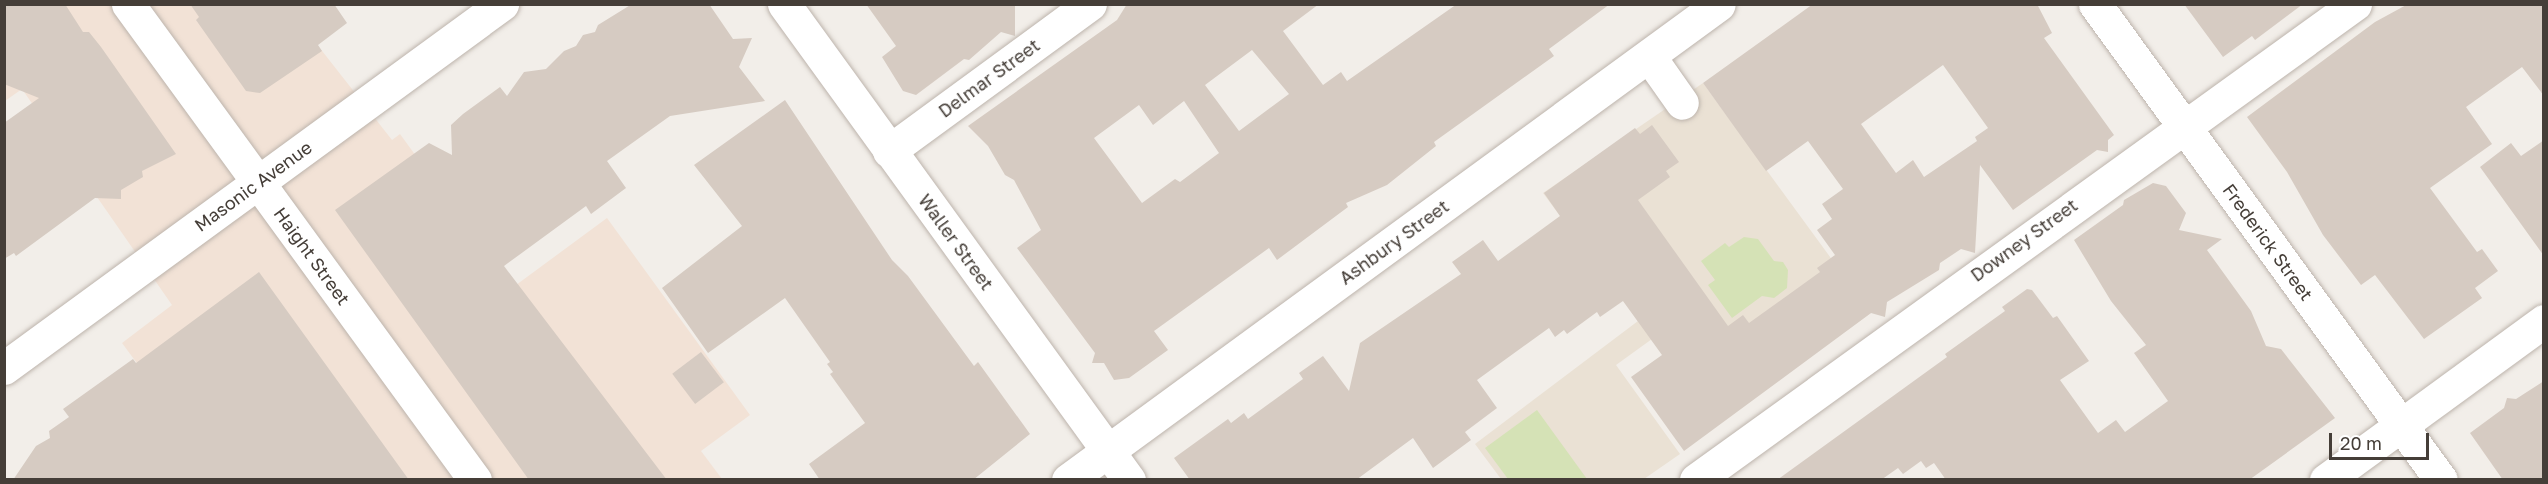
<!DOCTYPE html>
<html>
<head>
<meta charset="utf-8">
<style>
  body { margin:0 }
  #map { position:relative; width:2548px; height:484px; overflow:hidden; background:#f2eee9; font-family:"Golos Text",sans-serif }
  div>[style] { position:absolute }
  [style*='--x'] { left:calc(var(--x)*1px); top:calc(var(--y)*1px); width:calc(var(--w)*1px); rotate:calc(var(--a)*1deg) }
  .commercial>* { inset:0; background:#f2e2d6 }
  .education>* { inset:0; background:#eae1d4 }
  .green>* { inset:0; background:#d5e2b6 }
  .building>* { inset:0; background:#d6cbc2; transform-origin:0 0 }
  .roads { filter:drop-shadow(0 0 2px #bdb4ac) drop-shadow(0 0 2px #bdb4ac) }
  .minor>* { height:33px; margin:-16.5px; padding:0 16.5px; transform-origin:16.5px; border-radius:16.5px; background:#fff }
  span { translate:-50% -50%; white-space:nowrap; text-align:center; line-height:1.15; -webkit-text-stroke:6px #fff; paint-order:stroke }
  .street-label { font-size:18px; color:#453e38 }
  .frame { position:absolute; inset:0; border:6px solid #453e38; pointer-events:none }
  .scale { position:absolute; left:2329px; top:433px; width:100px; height:27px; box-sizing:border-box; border:3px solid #453e38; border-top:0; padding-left:8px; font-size:18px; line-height:21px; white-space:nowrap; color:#453e38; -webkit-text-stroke:4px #fff; paint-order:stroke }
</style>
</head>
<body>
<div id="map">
  <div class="commercial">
    <i style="clip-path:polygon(5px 5px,286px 5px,392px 140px,400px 134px,512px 288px,607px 218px,750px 415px,701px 451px,722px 479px,223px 479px,122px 343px,172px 305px,22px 89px,5px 101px)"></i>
  </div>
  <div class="education">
    <i style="clip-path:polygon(1703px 83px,1871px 313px,1714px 425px,1652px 339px,1616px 365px,1680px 454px,1644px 479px,1501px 479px,1475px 444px,1638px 321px,1543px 193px)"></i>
  </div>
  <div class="green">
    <i style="clip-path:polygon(1744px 237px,1758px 239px,1774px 261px,1783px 262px,1788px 270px,1787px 288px,1774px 298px,1762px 296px,1732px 318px,1708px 285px,1715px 280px,1701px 261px,1725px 243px,1729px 247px)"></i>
    <i style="clip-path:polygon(1537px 410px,1587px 479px,1508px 479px,1485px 448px)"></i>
  </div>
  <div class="building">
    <i style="clip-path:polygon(4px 4px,65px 4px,83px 32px,89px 32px,101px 47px,176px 154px,142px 171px,143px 177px,121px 190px,121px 199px,95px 198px,16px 256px,14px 253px,4px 259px,4px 123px,39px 98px,4px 84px)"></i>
    <i style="clip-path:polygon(190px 4px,334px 4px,347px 23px,318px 45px,322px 51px,260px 93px,246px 91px,196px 20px,199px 17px)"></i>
    <i style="clip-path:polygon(632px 4px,709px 4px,733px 39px,752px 38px,739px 67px,765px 101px,670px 116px,607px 161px,626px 188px,591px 214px,586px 206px,504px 266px,667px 480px,529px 480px,335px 210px,429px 143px,452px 155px,451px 125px,463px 114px,500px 87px,507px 96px,524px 72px,546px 69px,564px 51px,576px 46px,583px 35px,595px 32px,598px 25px)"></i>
    <i style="clip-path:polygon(866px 4px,1015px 4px,1015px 36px,1001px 32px,969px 60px,964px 59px,916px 95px,903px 91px,882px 57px,896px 46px)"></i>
    <i style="clip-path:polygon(evenodd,1127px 4px,1319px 4px,1283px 31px,1323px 85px,1341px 72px,1347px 81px,1457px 4px,1610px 4px,1549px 49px,1554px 56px,1434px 142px,1436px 146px,1387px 185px,1346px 203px,1348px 207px,1277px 260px,1269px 248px,1154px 331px,1168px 350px,1129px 378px,1114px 380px,1104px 363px,1092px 363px,1095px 353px,1017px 248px,1041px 230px,1014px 180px,1005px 175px,988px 146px,968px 126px,1117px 20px,1127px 4px,1252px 50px,1289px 94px,1239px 131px,1205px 85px,1252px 50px,1127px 4px,1184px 101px,1219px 153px,1180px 182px,1175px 179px,1142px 203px,1094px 138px,1139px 105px,1153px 125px,1184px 101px)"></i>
    <i style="clip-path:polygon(evenodd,1813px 4px,2037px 4px,2052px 33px,2044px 38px,2114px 135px,2108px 140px,2108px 152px,2097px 150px,2013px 210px,1980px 165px,1975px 253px,1961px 249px,1940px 263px,1939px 270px,1887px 302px,1885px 317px,1871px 313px,1684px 451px,1631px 377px,1662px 355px,1623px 301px,1600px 317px,1597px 312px,1567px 334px,1564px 330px,1555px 337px,1549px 328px,1477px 380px,1497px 408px,1465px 432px,1471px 440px,1433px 468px,1413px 438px,1356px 480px,1190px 480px,1174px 458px,1228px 419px,1231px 423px,1244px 413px,1248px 419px,1303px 379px,1299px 373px,1323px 356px,1349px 391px,1360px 343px,1461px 274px,1452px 262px,1483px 240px,1498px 261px,1560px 216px,1544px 193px,1635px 128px,1640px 134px,1652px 125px,1679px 162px,1666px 171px,1670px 177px,1638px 200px,1728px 326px,1743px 315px,1749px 323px,1820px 272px,1817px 268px,1835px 255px,1817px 230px,1832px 219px,1822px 204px,1843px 189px,1808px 141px,1766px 171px,1703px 83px,1813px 4px,1943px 65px,1988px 128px,1975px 137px,1977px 141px,1924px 177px,1913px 160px,1896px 173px,1861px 124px,1943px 65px)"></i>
    <i style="clip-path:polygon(2184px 4px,2303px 4px,2255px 40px,2252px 36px,2223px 57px)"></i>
    <i style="clip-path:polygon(2408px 4px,2544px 4px,2544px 96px,2522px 67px,2466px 107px,2492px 144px,2430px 188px,2477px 252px,2482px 249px,2498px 271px,2475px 288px,2482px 298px,2424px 339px,2375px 275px,2361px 285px,2323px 235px,2287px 172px,2247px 117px,2375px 22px)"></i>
    <i style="clip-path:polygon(785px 100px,892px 260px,908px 276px,974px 366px,978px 362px,1030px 434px,973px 480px,820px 480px,809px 464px,865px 423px,830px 374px,833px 372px,827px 364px,830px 362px,785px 298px,708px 353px,662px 288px,742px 226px,694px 165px)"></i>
    <i style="clip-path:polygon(2544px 140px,2544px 256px,2480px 167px,2511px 143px,2521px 156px)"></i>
    <i style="clip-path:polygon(2153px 183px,2166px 186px,2186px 213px,2179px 230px,2222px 239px,2207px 250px,2251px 311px,2266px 346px,2281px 349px,2335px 418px,2249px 480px,1946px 480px,1934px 463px,1926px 468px,1921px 461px,1903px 474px,1898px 468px,1881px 480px,1777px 480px,1947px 357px,1945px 354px,2005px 311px,2002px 307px,2027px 289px,2032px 290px,2053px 318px,2057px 316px,2089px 361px,2060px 380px,2098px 433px,2116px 420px,2125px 432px,2168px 401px,2134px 353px,2146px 345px,2111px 301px,2074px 240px,2123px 205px,2124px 200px)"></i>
    <i style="clip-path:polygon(259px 272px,409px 480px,13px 480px,36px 446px,50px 438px,49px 431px,69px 417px,63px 409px,133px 359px,136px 363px)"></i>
    <i style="left:701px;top:352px;width:38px;height:36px;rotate:53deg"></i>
    <i style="clip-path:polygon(2544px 381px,2544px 480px,2503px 480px,2470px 433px,2504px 408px,2507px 398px,2516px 399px)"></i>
  </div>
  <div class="roads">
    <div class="minor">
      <i style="--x:128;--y:4;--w:589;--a:53.91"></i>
      <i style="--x:784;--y:4;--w:588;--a:54.07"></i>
      <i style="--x:2095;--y:4;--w:588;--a:53.99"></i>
      <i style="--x:1649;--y:56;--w:57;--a:54.9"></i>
      <i style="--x:889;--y:151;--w:249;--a:-36.2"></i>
      <i style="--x:4;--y:368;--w:617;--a:-36.16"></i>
      <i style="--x:1068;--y:480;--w:806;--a:-36.17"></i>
      <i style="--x:1696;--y:480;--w:813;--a:-35.84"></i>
      <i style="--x:2326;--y:480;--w:270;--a:-36.1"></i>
    </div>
  </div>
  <div class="street-label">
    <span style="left:989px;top:78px;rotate:-36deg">Delmar Street</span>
    <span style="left:253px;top:186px;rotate:-36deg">Masonic Avenue</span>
    <span style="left:2024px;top:240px;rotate:-36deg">Downey Street</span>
    <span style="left:956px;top:242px;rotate:54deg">Waller Street</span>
    <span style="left:1394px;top:242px;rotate:-36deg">Ashbury Street</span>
    <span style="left:2268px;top:242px;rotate:54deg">Frederick Street</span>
    <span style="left:312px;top:256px;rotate:54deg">Haight Street</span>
  </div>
  <div class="frame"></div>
  <div class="scale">20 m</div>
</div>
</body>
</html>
